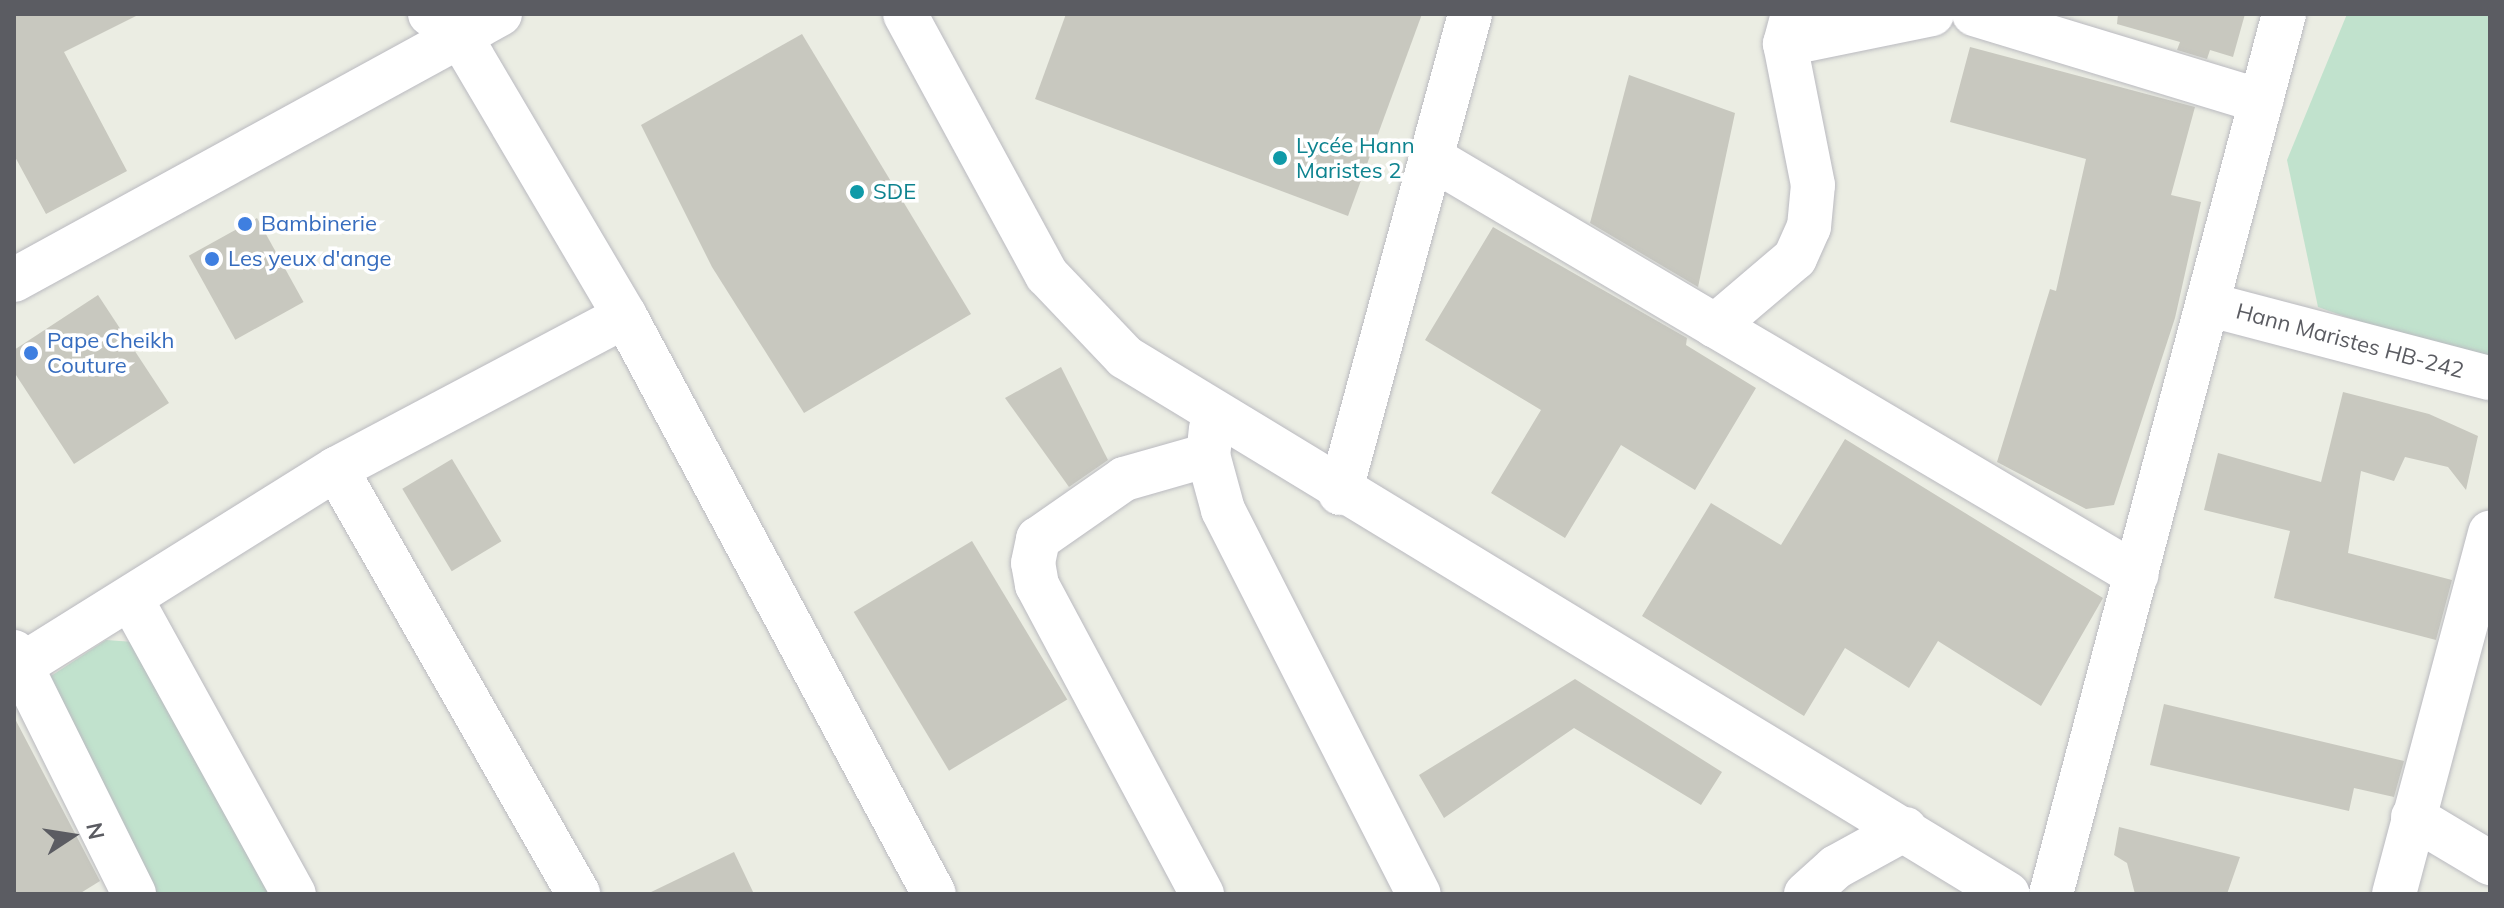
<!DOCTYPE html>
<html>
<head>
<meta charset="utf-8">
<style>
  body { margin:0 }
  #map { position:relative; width:2504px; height:908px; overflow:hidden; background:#ebede3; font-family:Mulish,sans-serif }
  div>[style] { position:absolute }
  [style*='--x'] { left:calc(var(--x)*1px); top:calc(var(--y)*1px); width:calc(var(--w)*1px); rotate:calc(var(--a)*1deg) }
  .green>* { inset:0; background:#c1e2cd }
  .building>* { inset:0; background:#c8c8bf; transform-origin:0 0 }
  .roads { filter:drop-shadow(0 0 2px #babac0) drop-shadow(0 0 2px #babac0) }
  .minor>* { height:44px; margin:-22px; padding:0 22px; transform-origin:22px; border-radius:22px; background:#fff }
  .dots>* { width:22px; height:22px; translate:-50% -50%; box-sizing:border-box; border:4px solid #fff; border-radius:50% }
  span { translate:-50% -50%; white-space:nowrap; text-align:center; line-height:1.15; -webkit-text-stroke:7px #fff; paint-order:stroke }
  .culture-label { font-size:22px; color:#0d838f }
  .left { translate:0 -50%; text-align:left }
  .shop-label { font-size:22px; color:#366cbe }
  .street-label { font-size:22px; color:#5b5c62 }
  .frame { position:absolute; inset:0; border:16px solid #5b5c62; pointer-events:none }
  .north { position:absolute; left:32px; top:796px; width:80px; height:80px; -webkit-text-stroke:6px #fff; paint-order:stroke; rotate:78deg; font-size:22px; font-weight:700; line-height:32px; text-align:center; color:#5b5c62 }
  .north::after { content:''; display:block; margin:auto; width:28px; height:36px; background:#5b5c62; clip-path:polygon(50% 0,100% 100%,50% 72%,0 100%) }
</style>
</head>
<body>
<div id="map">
  <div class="green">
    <i style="clip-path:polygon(2347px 14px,2490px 14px,2490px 368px,2318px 307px,2287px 160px)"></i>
    <i style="clip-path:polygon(106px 640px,134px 642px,270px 894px,151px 894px,47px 695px,51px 676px)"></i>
  </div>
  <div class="building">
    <i style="clip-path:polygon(14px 14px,140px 14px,64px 52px,127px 171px,46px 214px,14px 155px)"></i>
    <i style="clip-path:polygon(1066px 14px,1422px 14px,1348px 216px,1035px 99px)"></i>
    <i style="clip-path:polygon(2118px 14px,2245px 14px,2233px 57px,2210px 50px,2207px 59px,2177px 50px,2180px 42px,2117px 24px)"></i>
    <i style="clip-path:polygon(802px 34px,971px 314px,804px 413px,712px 267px,641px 125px)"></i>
    <i style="clip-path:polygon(1970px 47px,2195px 107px,2171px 195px,2201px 202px,2175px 318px,2114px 505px,2086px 509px,1997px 462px,2050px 289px,2056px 291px,2086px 159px,1950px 122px)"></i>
    <i style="clip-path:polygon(1629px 75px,1735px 113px,1698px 287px,1590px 223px)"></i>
    <i style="left:257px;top:218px;width:96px;height:78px;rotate:61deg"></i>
    <i style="clip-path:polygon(1493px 227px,1687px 338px,1686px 345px,1756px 388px,1695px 490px,1621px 445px,1565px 538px,1491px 493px,1541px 410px,1425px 340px)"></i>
    <i style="clip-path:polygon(98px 295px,169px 403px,74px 464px,14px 372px,14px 350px)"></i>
    <i style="clip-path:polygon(1061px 367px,1108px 460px,1069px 487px,1005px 398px)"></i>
    <i style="clip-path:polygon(2343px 392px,2429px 414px,2478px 436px,2466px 490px,2448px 467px,2405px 457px,2394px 481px,2361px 471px,2348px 553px,2452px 580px,2436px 640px,2274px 598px,2290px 531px,2204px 510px,2218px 453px,2321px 482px)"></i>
    <i style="clip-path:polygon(1845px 439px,2103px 598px,2041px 706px,1938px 641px,1909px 688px,1845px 648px,1804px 716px,1642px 616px,1711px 503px,1781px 545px)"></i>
    <i style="left:452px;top:459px;width:96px;height:58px;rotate:59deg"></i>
    <i style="left:972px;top:541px;width:185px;height:138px;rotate:59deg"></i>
    <i style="clip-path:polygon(1575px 679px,1722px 772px,1701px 805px,1574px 728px,1444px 818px,1419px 775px)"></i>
    <i style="clip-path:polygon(2164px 704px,2404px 761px,2394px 797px,2354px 788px,2349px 811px,2150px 765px)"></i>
    <i style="clip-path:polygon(14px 717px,100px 881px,79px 894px,14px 894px)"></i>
    <i style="clip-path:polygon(2119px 827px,2240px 857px,2227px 894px,2135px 894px,2127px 863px,2114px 855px)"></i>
    <i style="clip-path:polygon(734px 852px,754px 894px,647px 894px)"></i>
  </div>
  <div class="roads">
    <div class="minor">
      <i style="--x:430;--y:14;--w:37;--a:36"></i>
      <i style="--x:460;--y:36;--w:325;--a:59.5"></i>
      <i style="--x:625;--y:316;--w:655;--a:61.87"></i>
      <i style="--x:905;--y:14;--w:297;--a:61.5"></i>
      <i style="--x:1047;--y:275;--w:113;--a:46.4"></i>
      <i style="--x:1125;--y:357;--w:1033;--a:31.31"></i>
      <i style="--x:1974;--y:14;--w:300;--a:16.9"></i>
      <i style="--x:1785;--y:44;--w:150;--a:-11.5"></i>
      <i style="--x:1435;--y:160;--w:815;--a:30.59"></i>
      <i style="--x:14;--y:280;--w:554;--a:-28.69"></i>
      <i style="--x:2211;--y:305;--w:288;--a:14.7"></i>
      <i style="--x:1715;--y:326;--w:105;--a:-40.4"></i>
      <i style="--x:1795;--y:258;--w:34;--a:-66"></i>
      <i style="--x:1809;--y:227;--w:42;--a:-84.6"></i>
      <i style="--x:1813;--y:185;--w:144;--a:-101.2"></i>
      <i style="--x:1785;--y:44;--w:31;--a:-75"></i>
      <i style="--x:1211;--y:428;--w:27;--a:96"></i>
      <i style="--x:1208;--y:455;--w:57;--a:74.7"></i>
      <i style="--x:1223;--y:510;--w:431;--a:63"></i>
      <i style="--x:336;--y:469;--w:489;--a:60.3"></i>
      <i style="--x:1340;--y:493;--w:496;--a:-74.8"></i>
      <i style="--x:131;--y:599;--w:337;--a:61.1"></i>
      <i style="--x:14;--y:652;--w:270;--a:63.6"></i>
      <i style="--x:14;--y:670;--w:380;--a:-32"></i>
      <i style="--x:336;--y:469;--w:327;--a:-27.9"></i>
      <i style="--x:2413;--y:817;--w:90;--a:30.9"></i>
      <i style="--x:1202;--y:894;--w:350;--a:-118.1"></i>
      <i style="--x:1037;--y:585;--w:22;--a:-100"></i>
      <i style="--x:1033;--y:563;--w:25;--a:-78"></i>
      <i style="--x:1038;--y:539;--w:105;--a:-34.9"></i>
      <i style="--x:1124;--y:479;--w:87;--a:-15.9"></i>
      <i style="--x:1806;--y:894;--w:40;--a:-42"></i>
      <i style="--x:1836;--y:867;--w:79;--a:-28.8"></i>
      <i style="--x:2051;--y:894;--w:910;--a:-75.17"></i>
      <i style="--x:2394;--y:894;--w:374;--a:-75.1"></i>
    </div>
  </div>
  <div class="dots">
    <i style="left:1280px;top:158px;background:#0f9aa8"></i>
    <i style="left:857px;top:192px;background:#0f9aa8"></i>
    <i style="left:245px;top:224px;background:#3f7fe0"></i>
    <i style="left:212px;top:259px;background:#3f7fe0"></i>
    <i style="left:31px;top:353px;background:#3f7fe0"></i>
  </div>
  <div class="culture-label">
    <span class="left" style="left:1296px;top:158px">Lycée Hann<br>Maristes 2</span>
    <span class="left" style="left:873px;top:192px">SDE</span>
  </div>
  <div class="shop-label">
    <span class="left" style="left:261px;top:224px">Bambinerie</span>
    <span class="left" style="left:228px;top:259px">Les yeux d'ange</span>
    <span class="left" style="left:47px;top:353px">Pape Cheikh<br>Couture</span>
  </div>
  <div class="street-label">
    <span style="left:2350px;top:341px;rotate:15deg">Hann Maristes HB-242</span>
  </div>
  <div class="frame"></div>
  <div class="north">N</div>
</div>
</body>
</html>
